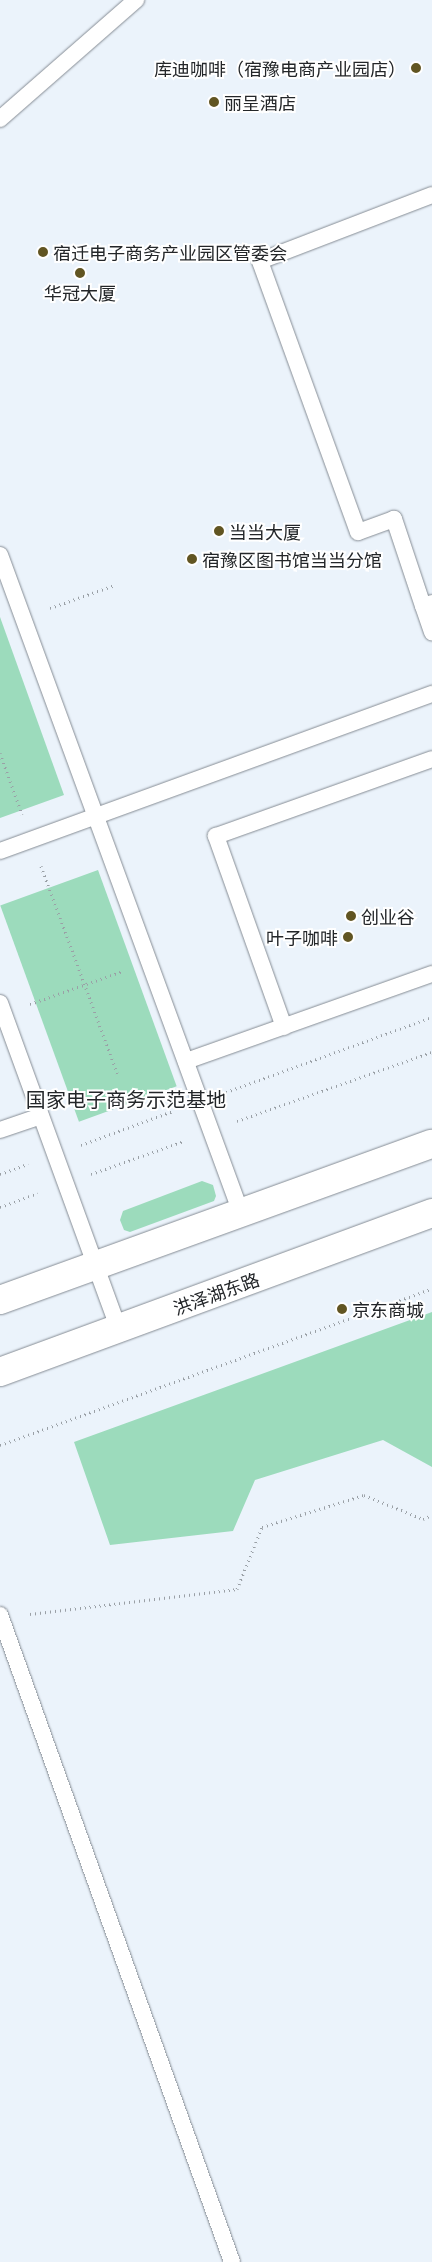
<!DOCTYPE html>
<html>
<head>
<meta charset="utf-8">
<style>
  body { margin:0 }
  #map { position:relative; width:432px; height:2262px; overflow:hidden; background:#ebf3fb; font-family:Georgia,"Noto Sans SC",serif }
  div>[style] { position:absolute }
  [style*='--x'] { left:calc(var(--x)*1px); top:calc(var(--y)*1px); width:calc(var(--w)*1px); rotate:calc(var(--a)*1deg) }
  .green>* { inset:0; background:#9cdbbc; transform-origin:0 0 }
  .path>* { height:3px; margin-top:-1.5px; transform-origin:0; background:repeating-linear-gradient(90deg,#9aa0a6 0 1px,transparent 0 5px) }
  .roads { filter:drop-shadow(0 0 1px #858c94) drop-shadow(0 0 1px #858c94) }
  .service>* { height:16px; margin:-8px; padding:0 8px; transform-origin:8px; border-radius:8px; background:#fff }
  .primary>* { height:28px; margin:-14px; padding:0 14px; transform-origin:14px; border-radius:14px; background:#fff }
  .dots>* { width:14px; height:14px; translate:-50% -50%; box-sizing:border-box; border:2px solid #fff; border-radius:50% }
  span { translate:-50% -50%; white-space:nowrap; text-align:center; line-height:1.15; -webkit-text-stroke:4px #fff; paint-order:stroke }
  .poi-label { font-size:18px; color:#232629 }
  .right { translate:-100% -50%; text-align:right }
  .left { translate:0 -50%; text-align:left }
  .street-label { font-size:18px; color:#232629 }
  .quarter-label { font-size:20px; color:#232629 }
</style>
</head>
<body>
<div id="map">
  <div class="green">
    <i style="clip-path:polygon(0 617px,64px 795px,0 818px)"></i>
    <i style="left:98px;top:870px;width:230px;height:104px;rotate:70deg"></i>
    <i style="clip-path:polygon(202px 1181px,213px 1185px,216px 1196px,214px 1201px,130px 1232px,124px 1230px,120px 1220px,123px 1211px)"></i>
    <i style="clip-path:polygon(432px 1312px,432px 1467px,383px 1440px,255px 1480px,233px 1531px,110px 1545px,74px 1442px)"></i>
  </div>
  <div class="path">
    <i style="--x:50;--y:608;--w:69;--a:-19.5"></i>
    <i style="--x:0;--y:753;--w:65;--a:70.2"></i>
    <i style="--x:41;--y:866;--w:221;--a:69.8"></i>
    <i style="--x:30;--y:1004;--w:99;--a:-19.5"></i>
    <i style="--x:226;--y:1092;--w:219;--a:-20"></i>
    <i style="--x:237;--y:1121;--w:207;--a:-19.5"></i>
    <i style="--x:81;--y:1145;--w:98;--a:-20.3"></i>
    <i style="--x:0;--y:1174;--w:30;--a:-20"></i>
    <i style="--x:91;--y:1174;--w:99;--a:-19.5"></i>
    <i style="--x:0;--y:1207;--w:40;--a:-20.2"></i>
    <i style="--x:0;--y:1445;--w:459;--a:-19.9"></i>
    <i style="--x:30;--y:1614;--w:209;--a:-6.9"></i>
    <i style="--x:237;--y:1589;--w:67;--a:-68"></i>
    <i style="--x:262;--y:1527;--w:107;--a:-17.4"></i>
    <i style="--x:364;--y:1495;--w:64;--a:22.1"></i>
    <i style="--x:423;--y:1519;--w:10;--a:-24"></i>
  </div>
  <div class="roads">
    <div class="service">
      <i style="--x:0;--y:119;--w:181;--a:-41.2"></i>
      <i style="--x:0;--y:555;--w:701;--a:69.88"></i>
      <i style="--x:432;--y:603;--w:9;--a:162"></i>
      <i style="--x:423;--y:606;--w:28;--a:71"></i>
      <i style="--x:423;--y:606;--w:92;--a:-108.4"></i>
      <i style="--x:394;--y:519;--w:38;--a:160"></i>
      <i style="--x:358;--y:532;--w:288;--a:-109.9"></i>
      <i style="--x:260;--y:261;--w:184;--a:-21"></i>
      <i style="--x:0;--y:851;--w:460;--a:-20"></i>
      <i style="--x:0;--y:1003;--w:346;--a:70"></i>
      <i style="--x:284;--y:1027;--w:203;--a:-109.6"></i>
      <i style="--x:216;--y:836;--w:229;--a:-19.6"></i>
      <i style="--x:186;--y:1061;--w:261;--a:-19.5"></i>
      <i style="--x:0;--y:1130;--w:43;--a:-18.9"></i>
      <i style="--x:0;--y:1615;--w:687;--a:70.27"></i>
    </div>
    <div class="primary">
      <i style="--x:0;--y:1300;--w:459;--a:-19.9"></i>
      <i style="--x:0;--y:1372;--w:460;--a:-20.2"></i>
    </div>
  </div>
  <div class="dots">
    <i style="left:416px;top:68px;background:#615522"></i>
    <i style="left:214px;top:102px;background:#615522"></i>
    <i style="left:43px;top:252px;background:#615522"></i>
    <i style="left:80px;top:273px;background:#615522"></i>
    <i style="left:219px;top:531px;background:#615522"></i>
    <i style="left:192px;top:559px;background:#615522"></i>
    <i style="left:351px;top:916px;background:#615522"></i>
    <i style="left:348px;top:937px;background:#615522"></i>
    <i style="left:342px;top:1309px;background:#615522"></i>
  </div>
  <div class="poi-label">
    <span class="right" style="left:406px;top:68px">库迪咖啡（宿豫电商产业园店）</span>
    <span class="left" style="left:224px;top:102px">丽呈酒店</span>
    <span class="left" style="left:53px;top:252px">宿迁电子商务产业园区管委会</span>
    <span style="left:80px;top:292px">华冠大厦</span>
    <span class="left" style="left:229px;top:531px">当当大厦</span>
    <span class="left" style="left:202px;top:559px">宿豫区图书馆当当分馆</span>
    <span class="left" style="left:361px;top:916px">创业谷</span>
    <span class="right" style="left:338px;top:937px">叶子咖啡</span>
    <span class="left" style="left:352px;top:1309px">京东商城</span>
  </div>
  <div class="street-label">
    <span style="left:216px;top:1293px;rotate:-20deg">洪泽湖东路</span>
  </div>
  <div class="quarter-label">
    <span style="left:126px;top:1098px">国家电子商务示范基地</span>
  </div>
</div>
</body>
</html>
